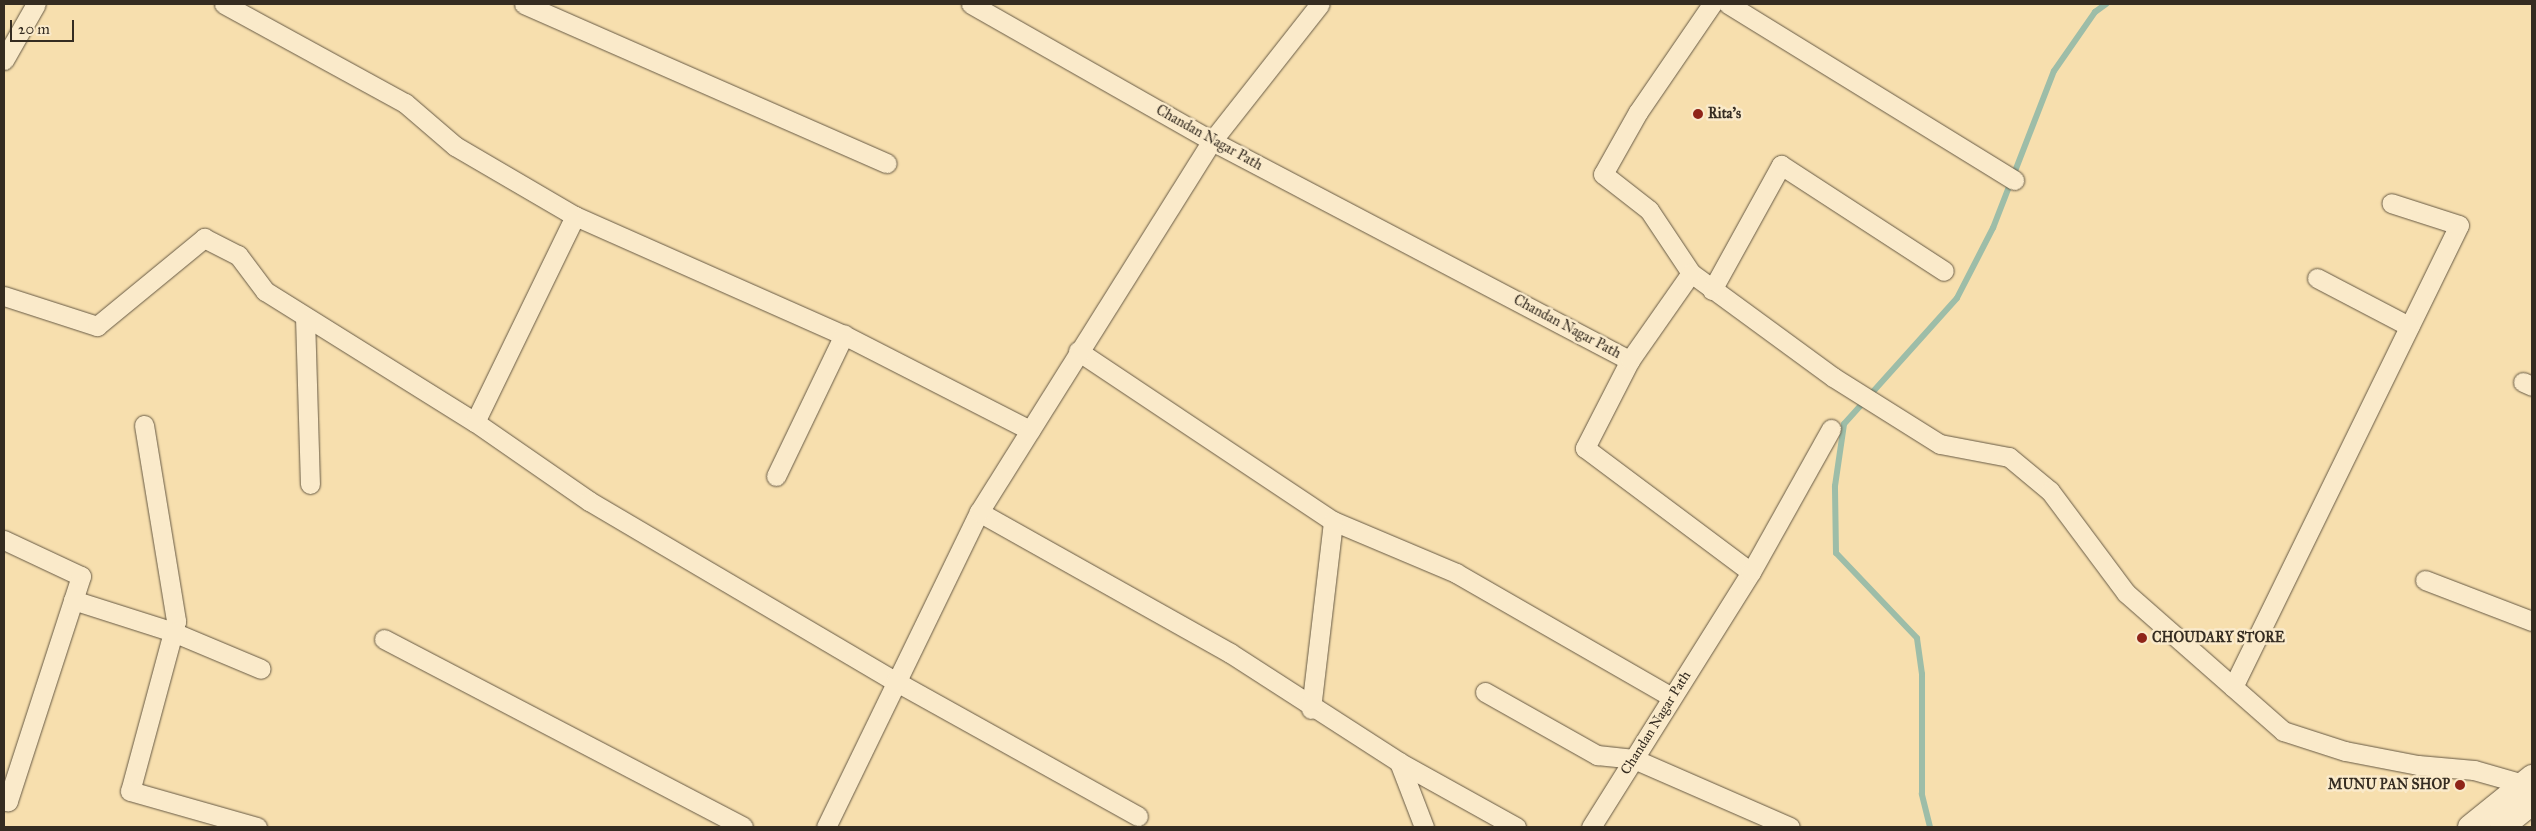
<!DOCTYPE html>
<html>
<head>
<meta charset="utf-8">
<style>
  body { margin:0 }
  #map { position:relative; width:2536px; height:831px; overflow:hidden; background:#f7dfae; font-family:"IM FELL Great Primer",serif }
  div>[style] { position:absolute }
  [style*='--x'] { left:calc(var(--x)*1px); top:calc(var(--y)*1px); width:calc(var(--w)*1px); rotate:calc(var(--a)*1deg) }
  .stream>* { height:6px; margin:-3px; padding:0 3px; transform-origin:3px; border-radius:3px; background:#9dbda8 }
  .roads { filter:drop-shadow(0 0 1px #665944) drop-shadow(0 0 1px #665944) }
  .minor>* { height:19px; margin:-9.5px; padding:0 9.5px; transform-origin:9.5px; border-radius:9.5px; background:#faeaca }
  .tertiary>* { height:24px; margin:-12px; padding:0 12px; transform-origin:12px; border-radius:12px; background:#faeaca }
  .dots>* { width:14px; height:14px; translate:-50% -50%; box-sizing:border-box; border:2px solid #faeaca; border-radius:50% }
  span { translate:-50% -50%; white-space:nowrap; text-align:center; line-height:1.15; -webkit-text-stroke:5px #faeaca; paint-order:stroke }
  .poi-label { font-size:14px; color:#352c21; font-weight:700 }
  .left { translate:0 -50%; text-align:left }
  .right { translate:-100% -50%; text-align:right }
  .street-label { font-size:14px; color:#352c21 }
  .frame { position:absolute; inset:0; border:5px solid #352c21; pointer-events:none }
  .scale { position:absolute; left:10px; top:20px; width:64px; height:22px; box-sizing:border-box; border:2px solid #352c21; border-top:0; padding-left:6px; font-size:15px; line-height:18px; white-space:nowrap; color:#352c21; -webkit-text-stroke:4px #faeaca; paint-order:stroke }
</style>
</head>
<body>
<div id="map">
  <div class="stream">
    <i style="--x:1930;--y:827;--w:34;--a:-104"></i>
    <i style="--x:1922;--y:794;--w:120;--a:-90"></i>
    <i style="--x:1922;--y:674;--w:36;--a:-98"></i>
    <i style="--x:1917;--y:638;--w:117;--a:-133.6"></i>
    <i style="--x:1836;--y:553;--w:67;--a:-90.9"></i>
    <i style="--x:1835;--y:486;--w:63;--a:-81.7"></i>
    <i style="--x:1844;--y:424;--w:169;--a:-48.1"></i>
    <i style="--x:1957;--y:298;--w:79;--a:-62.8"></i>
    <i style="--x:1993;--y:228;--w:168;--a:-68.8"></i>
    <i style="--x:2054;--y:71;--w:72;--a:-55.2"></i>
    <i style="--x:2095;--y:12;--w:14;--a:-36"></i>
  </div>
  <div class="roads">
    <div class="minor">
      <i style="--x:224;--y:4;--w:206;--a:28.7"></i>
      <i style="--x:405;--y:103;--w:66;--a:40.7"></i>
      <i style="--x:455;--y:146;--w:139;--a:30.3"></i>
      <i style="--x:575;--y:216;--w:294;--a:23.9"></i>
      <i style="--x:844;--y:335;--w:209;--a:27.1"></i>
      <i style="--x:524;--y:4;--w:396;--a:23.7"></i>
      <i style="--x:971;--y:4;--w:277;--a:29.6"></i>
      <i style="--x:1212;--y:141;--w:472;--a:27.7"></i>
      <i style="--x:1630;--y:360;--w:99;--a:117.1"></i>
      <i style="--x:1585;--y:448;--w:207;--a:36.8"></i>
      <i style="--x:1751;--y:572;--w:301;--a:122.1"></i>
      <i style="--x:1712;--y:4;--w:131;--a:124.4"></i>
      <i style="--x:1638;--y:112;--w:71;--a:119.4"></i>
      <i style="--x:1603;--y:174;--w:58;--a:38"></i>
      <i style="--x:1649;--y:210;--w:76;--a:56.3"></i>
      <i style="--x:1691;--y:273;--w:176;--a:36.2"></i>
      <i style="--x:1833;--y:377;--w:126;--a:32.1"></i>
      <i style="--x:1940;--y:444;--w:70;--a:10.7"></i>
      <i style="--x:2009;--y:457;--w:53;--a:39.7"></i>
      <i style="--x:2050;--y:491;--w:127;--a:53.3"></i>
      <i style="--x:2126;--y:593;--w:209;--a:41.3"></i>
      <i style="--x:2283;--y:731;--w:65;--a:17.9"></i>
      <i style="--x:2345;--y:751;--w:74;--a:10.9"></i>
      <i style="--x:2418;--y:765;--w:56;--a:5.1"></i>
      <i style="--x:2474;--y:770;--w:48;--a:15.8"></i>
      <i style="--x:2520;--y:783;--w:14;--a:51"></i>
      <i style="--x:1728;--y:4;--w:336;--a:31.6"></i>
      <i style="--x:4;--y:60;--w:64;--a:-60.3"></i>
      <i style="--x:2317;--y:278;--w:104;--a:27.6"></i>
      <i style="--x:1712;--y:290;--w:143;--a:-61.1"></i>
      <i style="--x:1781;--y:165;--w:194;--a:33"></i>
      <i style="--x:4;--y:296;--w:98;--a:17.9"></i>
      <i style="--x:97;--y:326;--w:139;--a:-39.4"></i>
      <i style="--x:204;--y:238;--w:38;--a:27"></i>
      <i style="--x:238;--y:255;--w:45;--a:53.1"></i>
      <i style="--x:265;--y:291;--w:248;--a:32"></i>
      <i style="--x:475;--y:422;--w:139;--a:34.7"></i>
      <i style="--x:589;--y:501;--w:355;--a:30.5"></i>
      <i style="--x:895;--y:681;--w:278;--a:29.1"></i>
      <i style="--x:305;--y:317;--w:167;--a:88.3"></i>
      <i style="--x:1078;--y:351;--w:306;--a:33.7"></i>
      <i style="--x:1333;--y:521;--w:134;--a:22.9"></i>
      <i style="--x:1456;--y:573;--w:249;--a:29.9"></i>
      <i style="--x:1630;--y:360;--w:106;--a:-55"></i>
      <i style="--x:2523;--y:382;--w:10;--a:24"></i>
      <i style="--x:475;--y:422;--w:229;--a:-64.1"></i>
      <i style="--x:144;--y:425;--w:199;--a:80.7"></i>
      <i style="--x:176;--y:621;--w:176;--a:105.1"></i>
      <i style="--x:130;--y:791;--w:132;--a:15.8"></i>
      <i style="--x:776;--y:476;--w:157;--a:-64.3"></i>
      <i style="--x:979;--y:512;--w:288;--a:29.3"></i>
      <i style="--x:1230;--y:653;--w:201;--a:32.8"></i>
      <i style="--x:1399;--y:762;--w:70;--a:69"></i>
      <i style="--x:4;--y:540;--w:85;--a:25.1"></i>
      <i style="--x:81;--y:576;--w:237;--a:108"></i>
      <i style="--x:8;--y:801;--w:4;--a:-153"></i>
      <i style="--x:1751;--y:572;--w:164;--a:-60.8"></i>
      <i style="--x:2425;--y:580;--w:115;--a:21"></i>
      <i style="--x:73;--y:600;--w:105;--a:17.7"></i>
      <i style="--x:173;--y:632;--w:95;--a:22.8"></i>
      <i style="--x:384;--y:639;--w:405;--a:27.6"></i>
      <i style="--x:2233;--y:687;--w:514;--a:-63.93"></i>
      <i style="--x:2459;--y:225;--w:71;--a:-162.1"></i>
      <i style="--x:1485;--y:692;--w:129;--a:29.4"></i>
      <i style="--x:1597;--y:755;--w:37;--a:6"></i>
      <i style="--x:1634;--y:759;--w:170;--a:23.6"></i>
      <i style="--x:1311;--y:709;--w:189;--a:-83.3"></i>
      <i style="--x:1399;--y:762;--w:134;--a:29.1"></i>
      <i style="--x:826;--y:827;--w:350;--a:-64.1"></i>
      <i style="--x:979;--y:512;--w:438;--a:-57.9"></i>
      <i style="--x:1212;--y:141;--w:174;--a:-51.8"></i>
    </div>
    <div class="tertiary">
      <i style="--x:2470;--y:827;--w:80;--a:-38.9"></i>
      <i style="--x:2502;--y:827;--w:38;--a:-39"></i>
    </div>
  </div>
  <div class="dots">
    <i style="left:1698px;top:114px;background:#8f2418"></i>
    <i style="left:2142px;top:638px;background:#8f2418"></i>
    <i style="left:2460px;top:785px;background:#8f2418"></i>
  </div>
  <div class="poi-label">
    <span class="left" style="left:1708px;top:114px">Rita's</span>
    <span class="left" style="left:2152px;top:638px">CHOUDARY STORE</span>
    <span class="right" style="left:2450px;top:785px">MUNU PAN SHOP</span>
  </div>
  <div class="street-label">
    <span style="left:1209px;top:138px;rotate:29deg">Chandan Nagar Path</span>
    <span style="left:1567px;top:327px;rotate:28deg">Chandan Nagar Path</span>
    <span style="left:1656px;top:723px;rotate:-58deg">Chandan Nagar Path</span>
  </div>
  <div class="frame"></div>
  <div class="scale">20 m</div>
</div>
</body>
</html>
